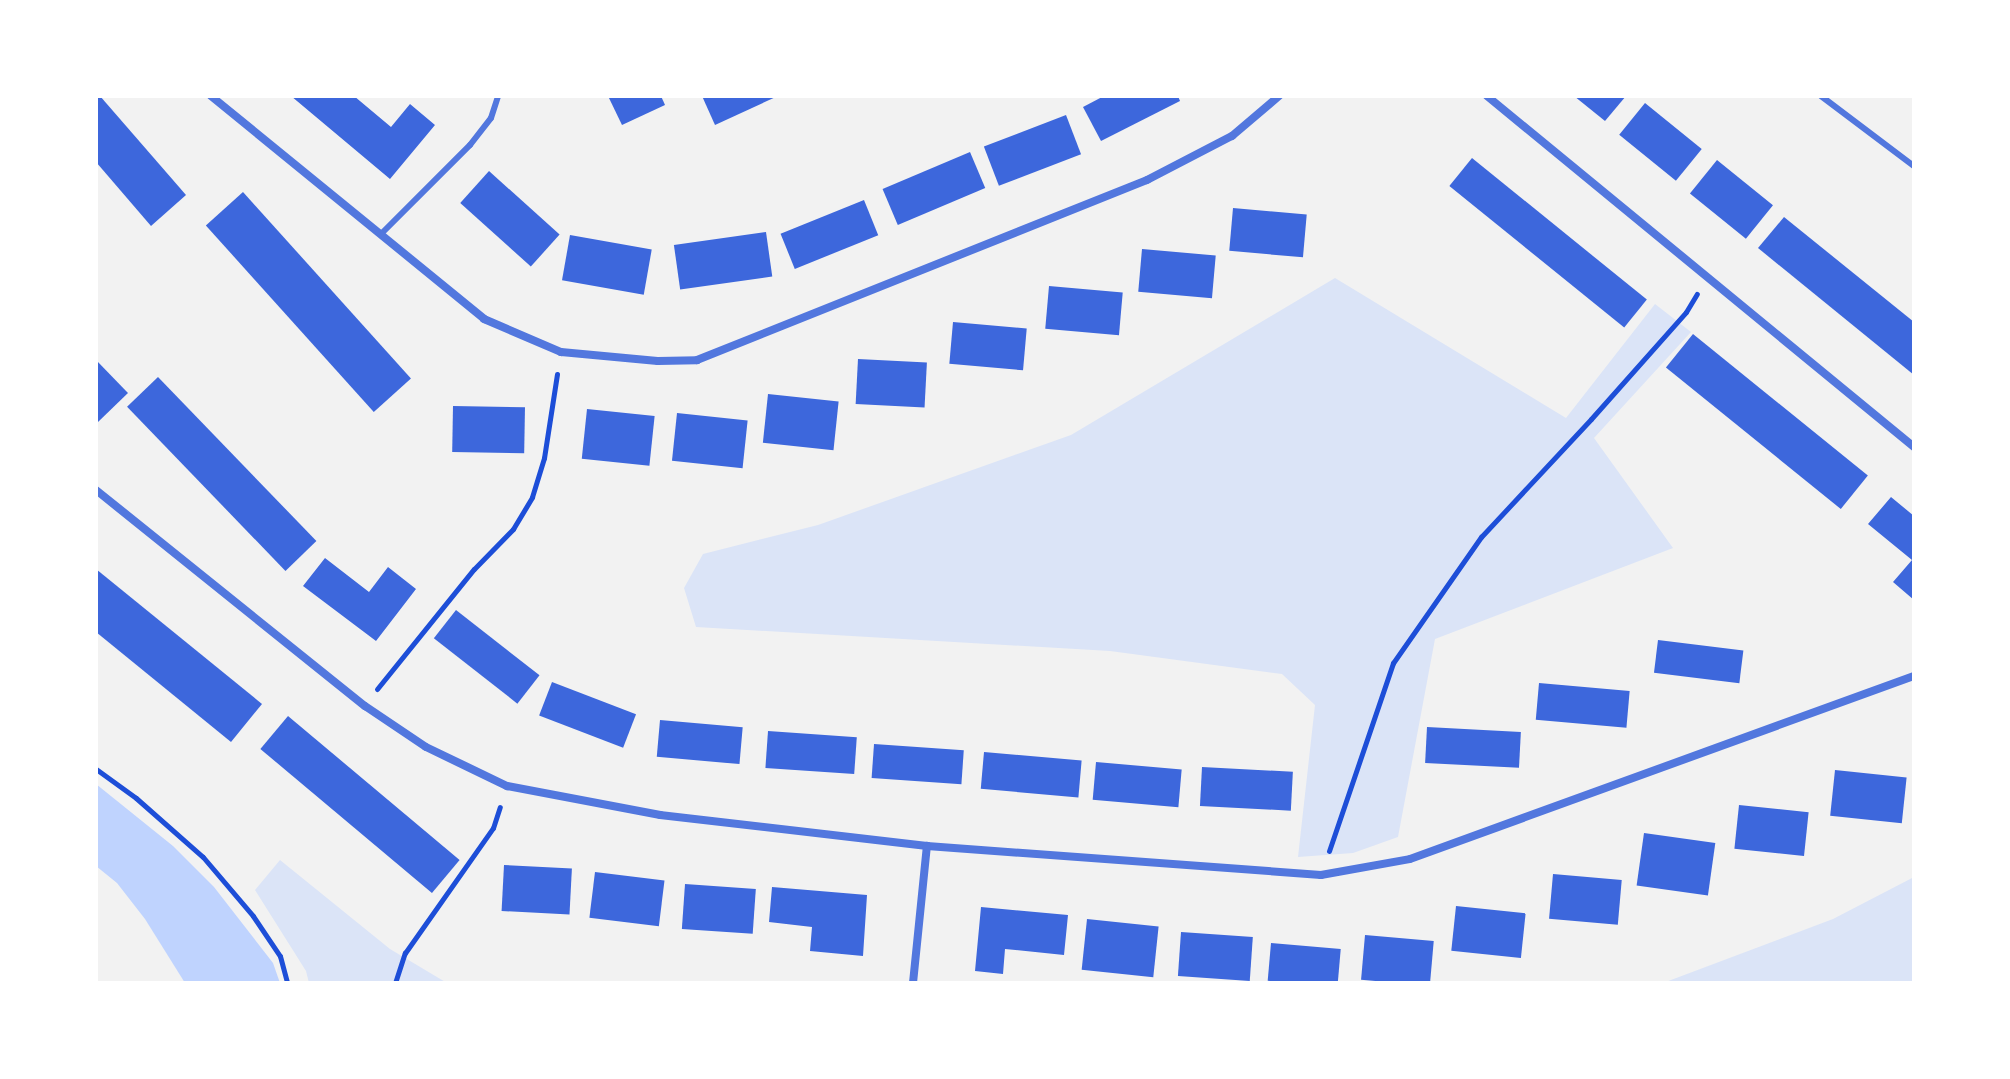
<!DOCTYPE html>
<html>
<head>
<meta charset="utf-8">
<style>
  body { margin:0 }
  #map { position:relative; width:2010px; height:1079px; overflow:hidden; background:#f2f2f2; font-family:"Public Sans",sans-serif }
  div>[style] { position:absolute }
  [style*='--x'] { left:calc(var(--x)*1px); top:calc(var(--y)*1px); width:calc(var(--w)*1px); rotate:calc(var(--a)*1deg) }
  .green>* { inset:0; background:#dbe4f7 }
  .water>* { inset:0; background:#bfd3fe }
  .building>* { inset:0; background:#3d67dc; transform-origin:0 0 }
  .path>* { height:5px; margin:-2.5px; padding:0 2.5px; transform-origin:2.5px; border-radius:2.5px; background:#1d4ed8 }
  .service>* { height:6px; margin:-3px; padding:0 3px; transform-origin:3px; border-radius:3px; background:#5277de }
  .minor>* { height:8px; margin:-4px; padding:0 4px; transform-origin:4px; border-radius:4px; background:#5277de }
  span { translate:-50% -50%; white-space:nowrap; text-align:center; line-height:1.15; -webkit-text-stroke:8px #fff; paint-order:stroke }
  .frame { position:absolute; inset:0; border:98px solid #fff; pointer-events:none }
</style>
</head>
<body>
<div id="map">
  <div class="green">
    <i style="clip-path:polygon(1335px 278px,1566px 418px,1655px 304px,1691px 332px,1594px 438px,1673px 548px,1435px 639px,1398px 837px,1353px 853px,1298px 857px,1315px 705px,1282px 674px,1110px 651px,696px 627px,684px 588px,703px 554px,818px 525px,1071px 435px)"></i>
    <i style="clip-path:polygon(280px 860px,390px 949px,447px 983px,309px 983px,306px 971px,255px 890px)"></i>
    <i style="clip-path:polygon(1914px 877px,1914px 983px,1663px 983px,1833px 919px)"></i>
  </div>
  <div class="water">
    <i style="clip-path:polygon(96px 784px,173px 846px,214px 887px,273px 963px,280px 983px,185px 983px,145px 919px,117px 883px,96px 866px)"></i>
  </div>
  <div class="building">
    <i style="clip-path:polygon(96px 96px,100px 96px,186px 195px,151px 226px,96px 162px)"></i>
    <i style="clip-path:polygon(291px 96px,354px 96px,391px 127px,410px 104px,435px 125px,390px 179px)"></i>
    <i style="clip-path:polygon(608px 96px,661px 96px,665px 105px,622px 125px)"></i>
    <i style="clip-path:polygon(702px 96px,778px 96px,715px 125px)"></i>
    <i style="clip-path:polygon(1104px 96px,1178px 96px,1180px 101px,1101px 141px,1083px 107px)"></i>
    <i style="clip-path:polygon(1574px 96px,1626px 96px,1605px 121px)"></i>
    <i style="left:1645px;top:103px;width:73px;height:41px;rotate:39deg"></i>
    <i style="left:1066px;top:115px;width:42px;height:88px;rotate:69deg"></i>
    <i style="left:970px;top:152px;width:39px;height:95px;rotate:67deg"></i>
    <i style="left:1472px;top:158px;width:225px;height:36px;rotate:39deg"></i>
    <i style="left:1717px;top:160px;width:72px;height:43px;rotate:39deg"></i>
    <i style="left:489px;top:171px;width:95px;height:43px;rotate:42deg"></i>
    <i style="left:243px;top:192px;width:251px;height:50px;rotate:48deg"></i>
    <i style="left:864px;top:200px;width:38px;height:90px;rotate:68deg"></i>
    <i style="left:1233px;top:208px;width:74px;height:43px;rotate:5deg"></i>
    <i style="clip-path:polygon(1784px 217px,1914px 322px,1914px 375px,1758px 248px)"></i>
    <i style="left:766px;top:232px;width:45px;height:93px;rotate:82deg"></i>
    <i style="left:570px;top:235px;width:83px;height:46px;rotate:10deg"></i>
    <i style="left:1142px;top:249px;width:74px;height:43px;rotate:5deg"></i>
    <i style="left:1049px;top:286px;width:74px;height:43px;rotate:5deg"></i>
    <i style="left:953px;top:322px;width:74px;height:42px;rotate:5deg"></i>
    <i style="left:1693px;top:334px;width:225px;height:43px;rotate:39deg"></i>
    <i style="left:858px;top:359px;width:69px;height:45px;rotate:3deg"></i>
    <i style="clip-path:polygon(96px 360px,128px 393px,98px 422px,96px 420px)"></i>
    <i style="left:158px;top:377px;width:228px;height:43px;rotate:46deg"></i>
    <i style="left:768px;top:394px;width:71px;height:49px;rotate:6deg"></i>
    <i style="left:453px;top:406px;width:72px;height:46px;rotate:1deg"></i>
    <i style="left:587px;top:409px;width:68px;height:50px;rotate:6deg"></i>
    <i style="left:677px;top:413px;width:71px;height:48px;rotate:6deg"></i>
    <i style="clip-path:polygon(1891px 497px,1914px 516px,1914px 600px,1893px 582px,1912px 560px,1868px 524px)"></i>
    <i style="clip-path:polygon(325px 558px,369px 592px,388px 567px,416px 589px,376px 641px,303px 586px)"></i>
    <i style="clip-path:polygon(96px 569px,262px 704px,231px 742px,96px 632px)"></i>
    <i style="left:456px;top:610px;width:106px;height:36px;rotate:38deg"></i>
    <i style="left:1658px;top:640px;width:86px;height:33px;rotate:7deg"></i>
    <i style="left:552px;top:682px;width:90px;height:36px;rotate:21deg"></i>
    <i style="left:1539px;top:683px;width:91px;height:37px;rotate:5deg"></i>
    <i style="left:288px;top:716px;width:224px;height:43px;rotate:40deg"></i>
    <i style="left:660px;top:720px;width:83px;height:37px;rotate:5deg"></i>
    <i style="left:1427px;top:727px;width:94px;height:36px;rotate:3deg"></i>
    <i style="left:768px;top:731px;width:89px;height:37px;rotate:4deg"></i>
    <i style="left:874px;top:744px;width:90px;height:34px;rotate:4deg"></i>
    <i style="left:984px;top:752px;width:98px;height:37px;rotate:5deg"></i>
    <i style="left:1096px;top:762px;width:86px;height:38px;rotate:5deg"></i>
    <i style="left:1202px;top:767px;width:91px;height:39px;rotate:3deg"></i>
    <i style="left:1835px;top:770px;width:72px;height:46px;rotate:6deg"></i>
    <i style="left:1739px;top:805px;width:70px;height:44px;rotate:6deg"></i>
    <i style="left:1644px;top:833px;width:72px;height:53px;rotate:8deg"></i>
    <i style="left:504px;top:865px;width:68px;height:46px;rotate:3deg"></i>
    <i style="left:595px;top:872px;width:70px;height:46px;rotate:7deg"></i>
    <i style="left:1553px;top:874px;width:69px;height:45px;rotate:5deg"></i>
    <i style="left:685px;top:884px;width:71px;height:45px;rotate:4deg"></i>
    <i style="clip-path:polygon(772px 887px,867px 895px,863px 956px,810px 951px,812px 927px,769px 922px)"></i>
    <i style="left:1456px;top:906px;width:70px;height:45px;rotate:6deg"></i>
    <i style="clip-path:polygon(981px 907px,1068px 915px,1064px 955px,1005px 949px,1003px 974px,975px 971px)"></i>
    <i style="left:1087px;top:919px;width:72px;height:51px;rotate:6deg"></i>
    <i style="left:1181px;top:932px;width:72px;height:44px;rotate:4deg"></i>
    <i style="left:1365px;top:935px;width:69px;height:45px;rotate:5deg"></i>
    <i style="left:1271px;top:943px;width:70px;height:38px;rotate:5deg"></i>
  </div>
  <div class="path">
    <i style="--x:377;--y:689;--w:154;--a:-51.1"></i>
    <i style="--x:474;--y:569;--w:56;--a:-45.7"></i>
    <i style="--x:513;--y:529;--w:37;--a:-59"></i>
    <i style="--x:532;--y:497;--w:41;--a:-72.9"></i>
    <i style="--x:544;--y:458;--w:85;--a:-81.2"></i>
    <i style="--x:96;--y:769;--w:49;--a:35.9"></i>
    <i style="--x:136;--y:798;--w:89;--a:41.4"></i>
    <i style="--x:203;--y:857;--w:77;--a:49.7"></i>
    <i style="--x:253;--y:916;--w:48;--a:56"></i>
    <i style="--x:280;--y:956;--w:28;--a:75"></i>
    <i style="--x:1329;--y:851;--w:199;--a:-71.2"></i>
    <i style="--x:1393;--y:663;--w:154;--a:-55.1"></i>
    <i style="--x:1481;--y:537;--w:161;--a:-47"></i>
    <i style="--x:1591;--y:419;--w:143;--a:-48.4"></i>
    <i style="--x:1686;--y:312;--w:21;--a:-59"></i>
    <i style="--x:395;--y:983;--w:32;--a:-72"></i>
    <i style="--x:405;--y:953;--w:153;--a:-54.9"></i>
    <i style="--x:493;--y:828;--w:22;--a:-72"></i>
  </div>
  <div class="service">
    <i style="--x:1821;--y:96;--w:116;--a:37"></i>
    <i style="--x:381;--y:234;--w:126;--a:-45"></i>
    <i style="--x:470;--y:145;--w:34;--a:-52"></i>
    <i style="--x:491;--y:118;--w:23;--a:-72"></i>
  </div>
  <div class="minor">
    <i style="--x:211;--y:96;--w:353;--a:39.2"></i>
    <i style="--x:484;--y:319;--w:84;--a:23.2"></i>
    <i style="--x:561;--y:352;--w:97;--a:5.3"></i>
    <i style="--x:658;--y:361;--w:39;--a:-1"></i>
    <i style="--x:697;--y:360;--w:485;--a:-21.8"></i>
    <i style="--x:1147;--y:180;--w:96;--a:-27.4"></i>
    <i style="--x:1232;--y:136;--w:62;--a:-40.4"></i>
    <i style="--x:1487;--y:96;--w:553;--a:39.42"></i>
    <i style="--x:96;--y:490;--w:345;--a:38.8"></i>
    <i style="--x:365;--y:706;--w:73;--a:33.9"></i>
    <i style="--x:426;--y:747;--w:90;--a:25.7"></i>
    <i style="--x:507;--y:786;--w:156;--a:10.7"></i>
    <i style="--x:660;--y:815;--w:269;--a:6.6"></i>
    <i style="--x:927;--y:846;--w:395;--a:4.2"></i>
    <i style="--x:1321;--y:875;--w:90;--a:-10.2"></i>
    <i style="--x:1410;--y:859;--w:536;--a:-19.96"></i>
    <i style="--x:913;--y:983;--w:138;--a:-84.2"></i>
  </div>
  <div class="frame"></div>
</div>
</body>
</html>
